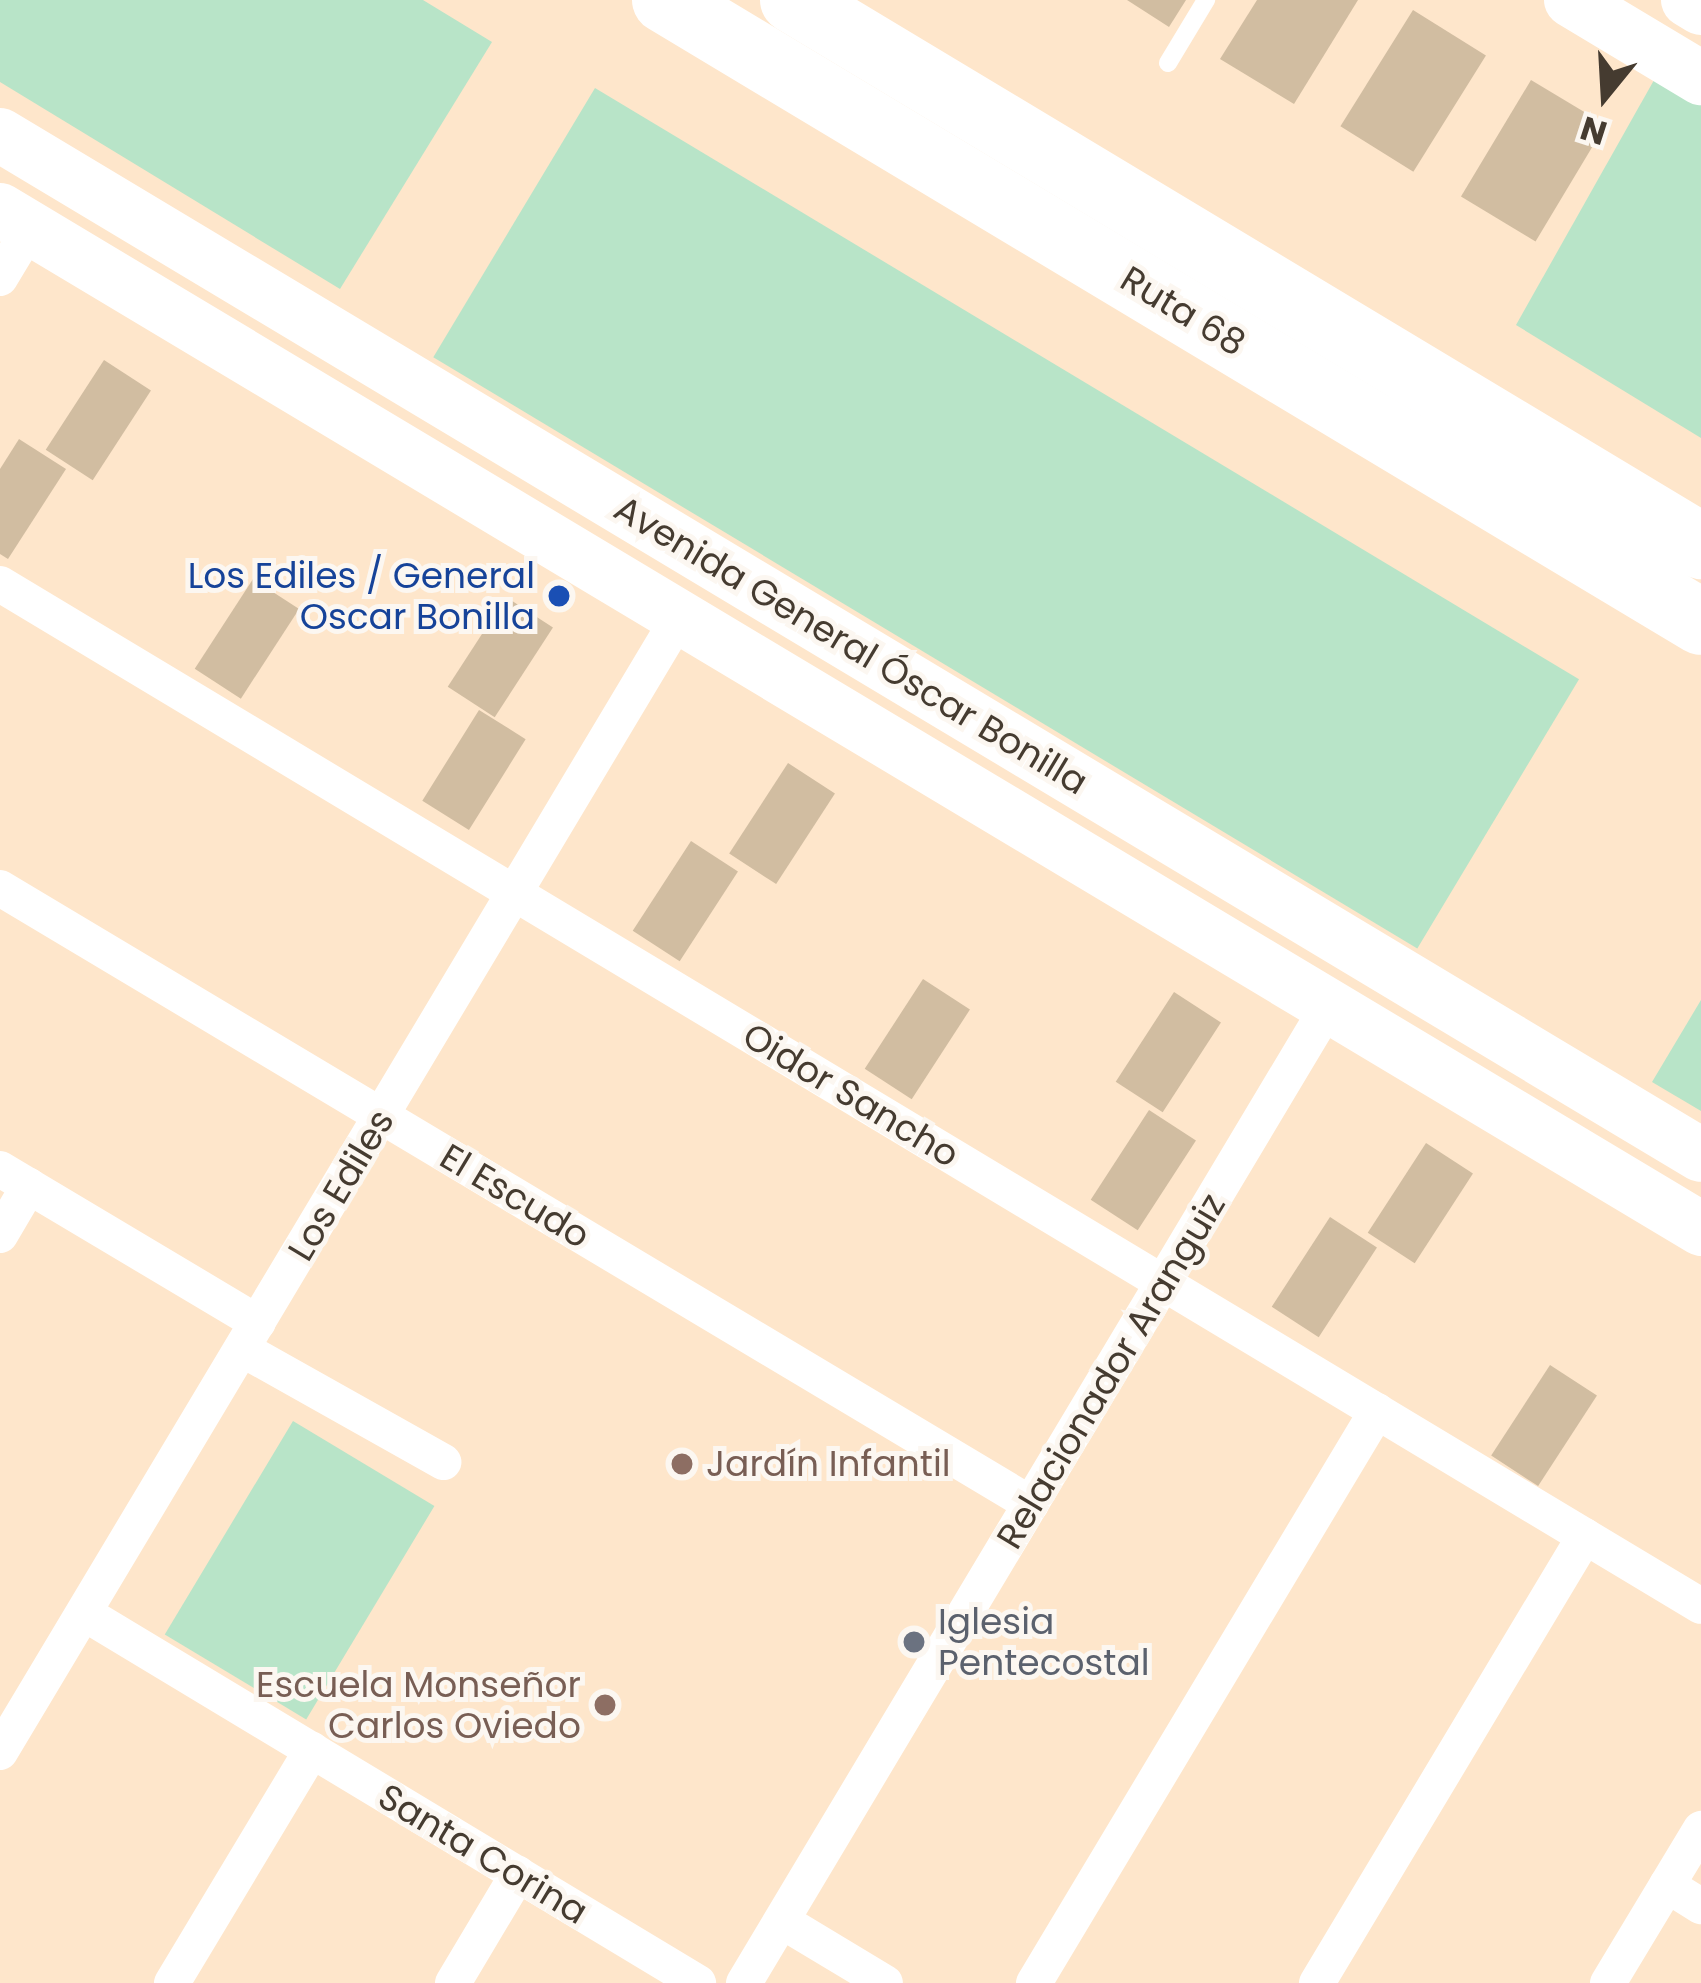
<!DOCTYPE html>
<html>
<head>
<meta charset="utf-8">
<style>
  body { margin:0 }
  #map { position:relative; width:1701px; height:1983px; overflow:hidden; background:#fee6cb; font-family:Poppins,sans-serif }
  div>[style] { position:absolute }
  [style*='--x'] { left:calc(var(--x)*1px); top:calc(var(--y)*1px); width:calc(var(--w)*1px); rotate:calc(var(--a)*1deg) }
  .green>* { inset:0; background:#b8e4c8; transform-origin:0 0 }
  .building>* { inset:0; background:#d1bda1; transform-origin:0 0 }
  .lane>* { height:18px; margin:-9px; padding:0 9px; transform-origin:9px; border-radius:9px; background:#fff }
  .street>* { height:36px; margin:-18px; padding:0 18px; transform-origin:18px; border-radius:18px; background:#fff }
  .secondary>* { height:54px; margin:-27px; padding:0 27px; transform-origin:27px; border-radius:27px; background:#fff }
  .highway>* { height:66px; margin:-33px; padding:0 33px; transform-origin:33px; border-radius:33px; background:#fff }
  .dots>* { width:33px; height:33px; translate:-50% -50%; box-sizing:border-box; border:6px solid #fcf7f1; border-radius:50% }
  span { translate:-50% -50%; white-space:nowrap; text-align:center; line-height:1.15; -webkit-text-stroke:10px #fcf7f1; paint-order:stroke }
  .street-label { font-size:36px; color:#453b30 }
  .transit-label { font-size:36px; color:#164399 }
  .right { translate:-100% -50%; text-align:right }
  .education-label { font-size:36px; color:#785e54 }
  .left { translate:0 -50%; text-align:left }
  .worship-label { font-size:36px; color:#5b616d }
  .north { position:absolute; left:1545px; top:36px; width:120px; height:120px; -webkit-text-stroke:9px #fcf7f1; paint-order:stroke; rotate:198deg; font-size:33px; font-weight:700; line-height:48px; text-align:center; color:#453b30 }
  .north::after { content:''; display:block; margin:auto; width:42px; height:54px; background:#453b30; clip-path:polygon(50% 0,100% 100%,50% 72%,0 100%) }
</style>
</head>
<body>
<div id="map">
  <div class="green">
    <i style="clip-path:polygon(0 0,423px 0,492px 42px,340px 289px,0 82px)"></i>
    <i style="clip-path:polygon(1658px 73px,1701px 100px,1701px 438px,1516px 325px)"></i>
    <i style="left:595px;top:88px;width:1148px;height:314px;rotate:31deg"></i>
    <i style="clip-path:polygon(1701px 1000px,1701px 1111px,1652px 1082px)"></i>
    <i style="left:293px;top:1421px;width:165px;height:249px;rotate:31deg"></i>
  </div>
  <div class="building">
    <i style="clip-path:polygon(1127px 0,1186px 0,1169px 27px)"></i>
    <i style="clip-path:polygon(1257px 0,1358px 0,1294px 104px,1220px 59px)"></i>
    <i style="left:1413px;top:10px;width:86px;height:137px;rotate:32deg"></i>
    <i style="left:1531px;top:80px;width:87px;height:136px;rotate:31deg"></i>
    <i style="left:104px;top:360px;width:56px;height:107px;rotate:33deg"></i>
    <i style="clip-path:polygon(19px 439px,66px 469px,8px 559px,0 554px,0 469px)"></i>
    <i style="left:253px;top:579px;width:55px;height:107px;rotate:33deg"></i>
    <i style="left:506px;top:597px;width:56px;height:107px;rotate:33deg"></i>
    <i style="left:479px;top:710px;width:55px;height:107px;rotate:32deg"></i>
    <i style="left:788px;top:763px;width:56px;height:108px;rotate:33deg"></i>
    <i style="left:691px;top:841px;width:56px;height:107px;rotate:33deg"></i>
    <i style="left:923px;top:979px;width:56px;height:107px;rotate:33deg"></i>
    <i style="left:1174px;top:992px;width:56px;height:107px;rotate:33deg"></i>
    <i style="left:1149px;top:1110px;width:56px;height:107px;rotate:33deg"></i>
    <i style="left:1426px;top:1143px;width:56px;height:107px;rotate:33deg"></i>
    <i style="left:1330px;top:1217px;width:56px;height:107px;rotate:33deg"></i>
    <i style="left:1550px;top:1365px;width:56px;height:108px;rotate:33deg"></i>
  </div>
  <div class="lane">
    <i style="--x:1168;--y:63;--w:74;--a:-58.9"></i>
  </div>
  <div class="street">
    <i style="--x:0;--y:278;--w:58;--a:-59"></i>
    <i style="--x:0;--y:584;--w:1984;--a:31"></i>
    <i style="--x:0;--y:888;--w:1201;--a:30.86"></i>
    <i style="--x:0;--y:1169;--w:300;--a:30.8"></i>
    <i style="--x:0;--y:1235;--w:57;--a:-59.4"></i>
    <i style="--x:242;--y:1349;--w:231;--a:29.3"></i>
    <i style="--x:84;--y:1613;--w:717;--a:31.07"></i>
    <i style="--x:0;--y:1752;--w:1324;--a:-59.1"></i>
    <i style="--x:1667;--y:1885;--w:40;--a:32"></i>
    <i style="--x:782;--y:1921;--w:120;--a:31"></i>
    <i style="--x:172;--y:1983;--w:272;--a:-59"></i>
    <i style="--x:453;--y:1983;--w:127;--a:-59.2"></i>
    <i style="--x:744;--y:1983;--w:1140;--a:-59.11"></i>
    <i style="--x:1034;--y:1983;--w:667;--a:-59.05"></i>
    <i style="--x:1317;--y:1983;--w:521;--a:-59.06"></i>
    <i style="--x:1608;--y:1983;--w:180;--a:-58.9"></i>
  </div>
  <div class="secondary">
    <i style="--x:1571;--y:0;--w:152;--a:31"></i>
    <i style="--x:1688;--y:0;--w:15;--a:32"></i>
    <i style="--x:0;--y:135;--w:1983;--a:30.95"></i>
    <i style="--x:0;--y:210;--w:1983;--a:30.92"></i>
  </div>
  <div class="highway">
    <i style="--x:665;--y:0;--w:1208;--a:30.98"></i>
    <i style="--x:793;--y:0;--w:1060;--a:31.02"></i>
  </div>
  <div class="dots">
    <i style="left:559px;top:596px;background:#1a4fb4"></i>
    <i style="left:682px;top:1464px;background:#8d6e63"></i>
    <i style="left:914px;top:1642px;background:#6b7280"></i>
    <i style="left:605px;top:1705px;background:#8d6e63"></i>
  </div>
  <div class="street-label">
    <span style="left:1183px;top:311px;rotate:31deg">Ruta 68</span>
    <span style="left:851px;top:645px;rotate:31deg">Avenida General Óscar Bonilla</span>
    <span style="left:851px;top:1095px;rotate:31deg">Oidor Sancho</span>
    <span style="left:341px;top:1185px;rotate:-59deg">Los Ediles</span>
    <span style="left:515px;top:1196px;rotate:31deg">El Escudo</span>
    <span style="left:1111px;top:1371px;rotate:-59deg">Relacionador Aranguiz</span>
    <span style="left:483px;top:1854px;rotate:31deg">Santa Corina</span>
  </div>
  <div class="transit-label">
    <span class="right" style="left:535px;top:596px">Los Ediles / General<br>Oscar Bonilla</span>
  </div>
  <div class="education-label">
    <span class="left" style="left:706px;top:1464px">Jardín Infantil</span>
    <span class="right" style="left:581px;top:1705px">Escuela Monseñor<br>Carlos Oviedo</span>
  </div>
  <div class="worship-label">
    <span class="left" style="left:938px;top:1642px">Iglesia<br>Pentecostal</span>
  </div>
  <div class="north">N</div>
</div>
</body>
</html>
